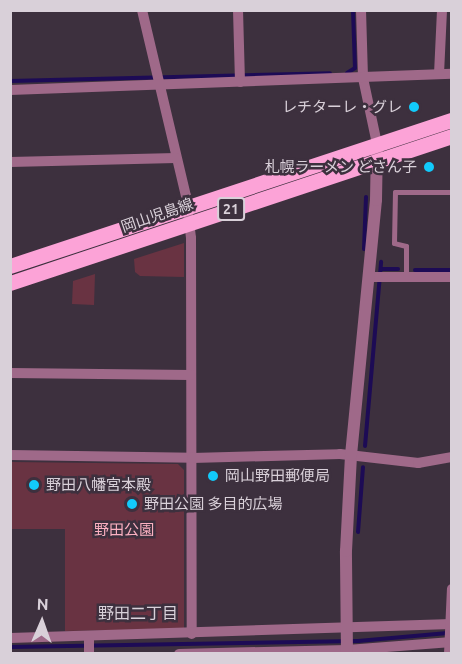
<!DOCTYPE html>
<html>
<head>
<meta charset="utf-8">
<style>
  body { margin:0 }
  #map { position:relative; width:462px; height:664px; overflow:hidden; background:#3d303e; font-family:Ubuntu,"Noto Sans JP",sans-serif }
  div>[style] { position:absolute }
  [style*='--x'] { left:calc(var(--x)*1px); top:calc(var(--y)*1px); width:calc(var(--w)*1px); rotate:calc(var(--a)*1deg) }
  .green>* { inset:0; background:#693342 }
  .stream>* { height:4px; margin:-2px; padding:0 2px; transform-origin:2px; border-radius:2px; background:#1d0b55 }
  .service>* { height:5px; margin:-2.5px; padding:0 2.5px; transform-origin:2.5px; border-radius:2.5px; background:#9f6989 }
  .minor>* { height:10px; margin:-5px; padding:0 5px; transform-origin:5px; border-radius:5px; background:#9f6989 }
  .tertiary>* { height:12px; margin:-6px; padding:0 6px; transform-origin:6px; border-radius:6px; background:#9f6989 }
  .primary>* { height:15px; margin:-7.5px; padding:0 7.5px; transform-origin:7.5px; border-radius:7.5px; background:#fca3d7 }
  .dots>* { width:16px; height:16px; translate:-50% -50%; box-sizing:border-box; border:3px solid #3d303e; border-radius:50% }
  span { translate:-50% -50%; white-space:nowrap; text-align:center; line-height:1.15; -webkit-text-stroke:5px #3d303e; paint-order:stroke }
  .shield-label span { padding:2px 4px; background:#3d303e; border:2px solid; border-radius:4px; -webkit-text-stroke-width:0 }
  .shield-label { font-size:14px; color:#d9d0d9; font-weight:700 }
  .poi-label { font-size:15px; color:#d9d0d9 }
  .right { translate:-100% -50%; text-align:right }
  .left { translate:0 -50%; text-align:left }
  .street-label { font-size:15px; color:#d9d0d9 }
  .park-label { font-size:15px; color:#fbb0c1 }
  .neighbourhood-label { font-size:16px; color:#d9d0d9 }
  .frame { position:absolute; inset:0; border:12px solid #d9d0d9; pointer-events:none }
  .north { position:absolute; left:12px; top:592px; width:60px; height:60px; -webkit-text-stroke:4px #3d303e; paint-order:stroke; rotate:2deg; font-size:16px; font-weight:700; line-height:24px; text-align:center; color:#d9d0d9 }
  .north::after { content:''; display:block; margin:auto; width:21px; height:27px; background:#d9d0d9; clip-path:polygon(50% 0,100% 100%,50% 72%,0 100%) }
</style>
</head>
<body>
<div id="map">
  <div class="green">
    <i style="clip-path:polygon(184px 243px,184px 277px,140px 276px,135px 272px,134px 259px)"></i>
    <i style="clip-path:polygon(95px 274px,94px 305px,72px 304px,73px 281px)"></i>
    <i style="clip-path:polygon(11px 462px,178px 464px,184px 470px,184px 629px,65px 631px,65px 529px,11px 529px)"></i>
  </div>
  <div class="stream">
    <i style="--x:347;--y:73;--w:9;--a:-32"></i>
    <i style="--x:355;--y:68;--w:58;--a:-92"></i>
    <i style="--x:10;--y:81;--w:320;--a:-1.4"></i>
    <i style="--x:364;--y:249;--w:52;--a:-87.8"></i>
    <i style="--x:382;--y:269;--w:16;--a:0"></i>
    <i style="--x:415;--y:270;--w:37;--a:0"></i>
    <i style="--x:365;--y:446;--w:185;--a:-85"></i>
    <i style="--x:358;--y:532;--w:65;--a:-85.6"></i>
    <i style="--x:10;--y:647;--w:348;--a:-1"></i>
    <i style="--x:358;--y:641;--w:90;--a:-5.1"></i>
  </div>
  <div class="service">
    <i style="--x:406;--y:277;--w:31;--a:-90"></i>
    <i style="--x:406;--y:246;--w:12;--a:-166"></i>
    <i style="--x:394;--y:243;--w:51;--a:-88.9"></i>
    <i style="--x:395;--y:192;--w:57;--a:0"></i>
  </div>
  <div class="minor">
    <i style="--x:142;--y:10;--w:191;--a:76.7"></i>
    <i style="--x:186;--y:196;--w:42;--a:83.2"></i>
    <i style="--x:191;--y:238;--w:396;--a:89.9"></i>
    <i style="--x:238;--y:10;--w:72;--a:88.4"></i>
    <i style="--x:361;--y:10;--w:68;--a:88.3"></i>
    <i style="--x:363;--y:78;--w:67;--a:78"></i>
    <i style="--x:439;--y:74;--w:64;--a:-87.3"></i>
    <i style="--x:10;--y:90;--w:442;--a:-2.1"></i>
    <i style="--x:10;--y:162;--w:166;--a:-1.4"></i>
    <i style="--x:370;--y:277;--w:82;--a:0"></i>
    <i style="--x:10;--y:373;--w:181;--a:0.6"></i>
    <i style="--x:10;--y:455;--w:182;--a:0.9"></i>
    <i style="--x:192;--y:458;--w:148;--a:-1.5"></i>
    <i style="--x:340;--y:454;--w:79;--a:6.6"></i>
    <i style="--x:418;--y:463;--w:35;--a:-10"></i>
    <i style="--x:89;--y:636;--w:18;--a:90"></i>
    <i style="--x:10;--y:638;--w:442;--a:-1.8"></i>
    <i style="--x:179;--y:654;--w:168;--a:-1.4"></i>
    <i style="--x:347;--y:650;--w:105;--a:-4.4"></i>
    <i style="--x:449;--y:654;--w:65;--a:-87.4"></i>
  </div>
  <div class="tertiary">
    <i style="--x:347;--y:654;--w:103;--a:-90.6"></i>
    <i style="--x:346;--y:551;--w:96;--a:-87"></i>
    <i style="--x:351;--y:455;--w:256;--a:-84.4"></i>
    <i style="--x:376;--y:200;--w:56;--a:-89"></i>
  </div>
  <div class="primary">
    <i style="--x:10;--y:266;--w:465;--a:-18.3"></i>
    <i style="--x:10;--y:283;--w:466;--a:-18.4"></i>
  </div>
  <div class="dots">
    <i style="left:414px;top:107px;background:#12cafb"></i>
    <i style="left:429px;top:167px;background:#12cafb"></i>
    <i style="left:213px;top:476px;background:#12cafb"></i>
    <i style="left:34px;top:485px;background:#12cafb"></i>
    <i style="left:132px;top:504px;background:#12cafb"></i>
  </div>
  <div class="shield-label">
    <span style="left:231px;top:209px">21</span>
  </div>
  <div class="poi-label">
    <span class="right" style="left:402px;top:107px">レチターレ・グレ</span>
    <span class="right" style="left:417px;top:167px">札幌ラーメン どさん子</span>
    <span class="left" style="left:225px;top:476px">岡山野田郵便局</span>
    <span class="left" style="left:46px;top:485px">野田八幡宮本殿</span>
    <span class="left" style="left:144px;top:504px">野田公園 多目的広場</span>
  </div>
  <div class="street-label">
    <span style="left:157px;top:215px;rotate:-19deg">岡山児島線</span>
  </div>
  <div class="park-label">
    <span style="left:124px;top:530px">野田公園</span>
  </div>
  <div class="neighbourhood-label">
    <span style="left:138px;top:613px">野田二丁目</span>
  </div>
  <div class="frame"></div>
  <div class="north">N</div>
</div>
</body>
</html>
